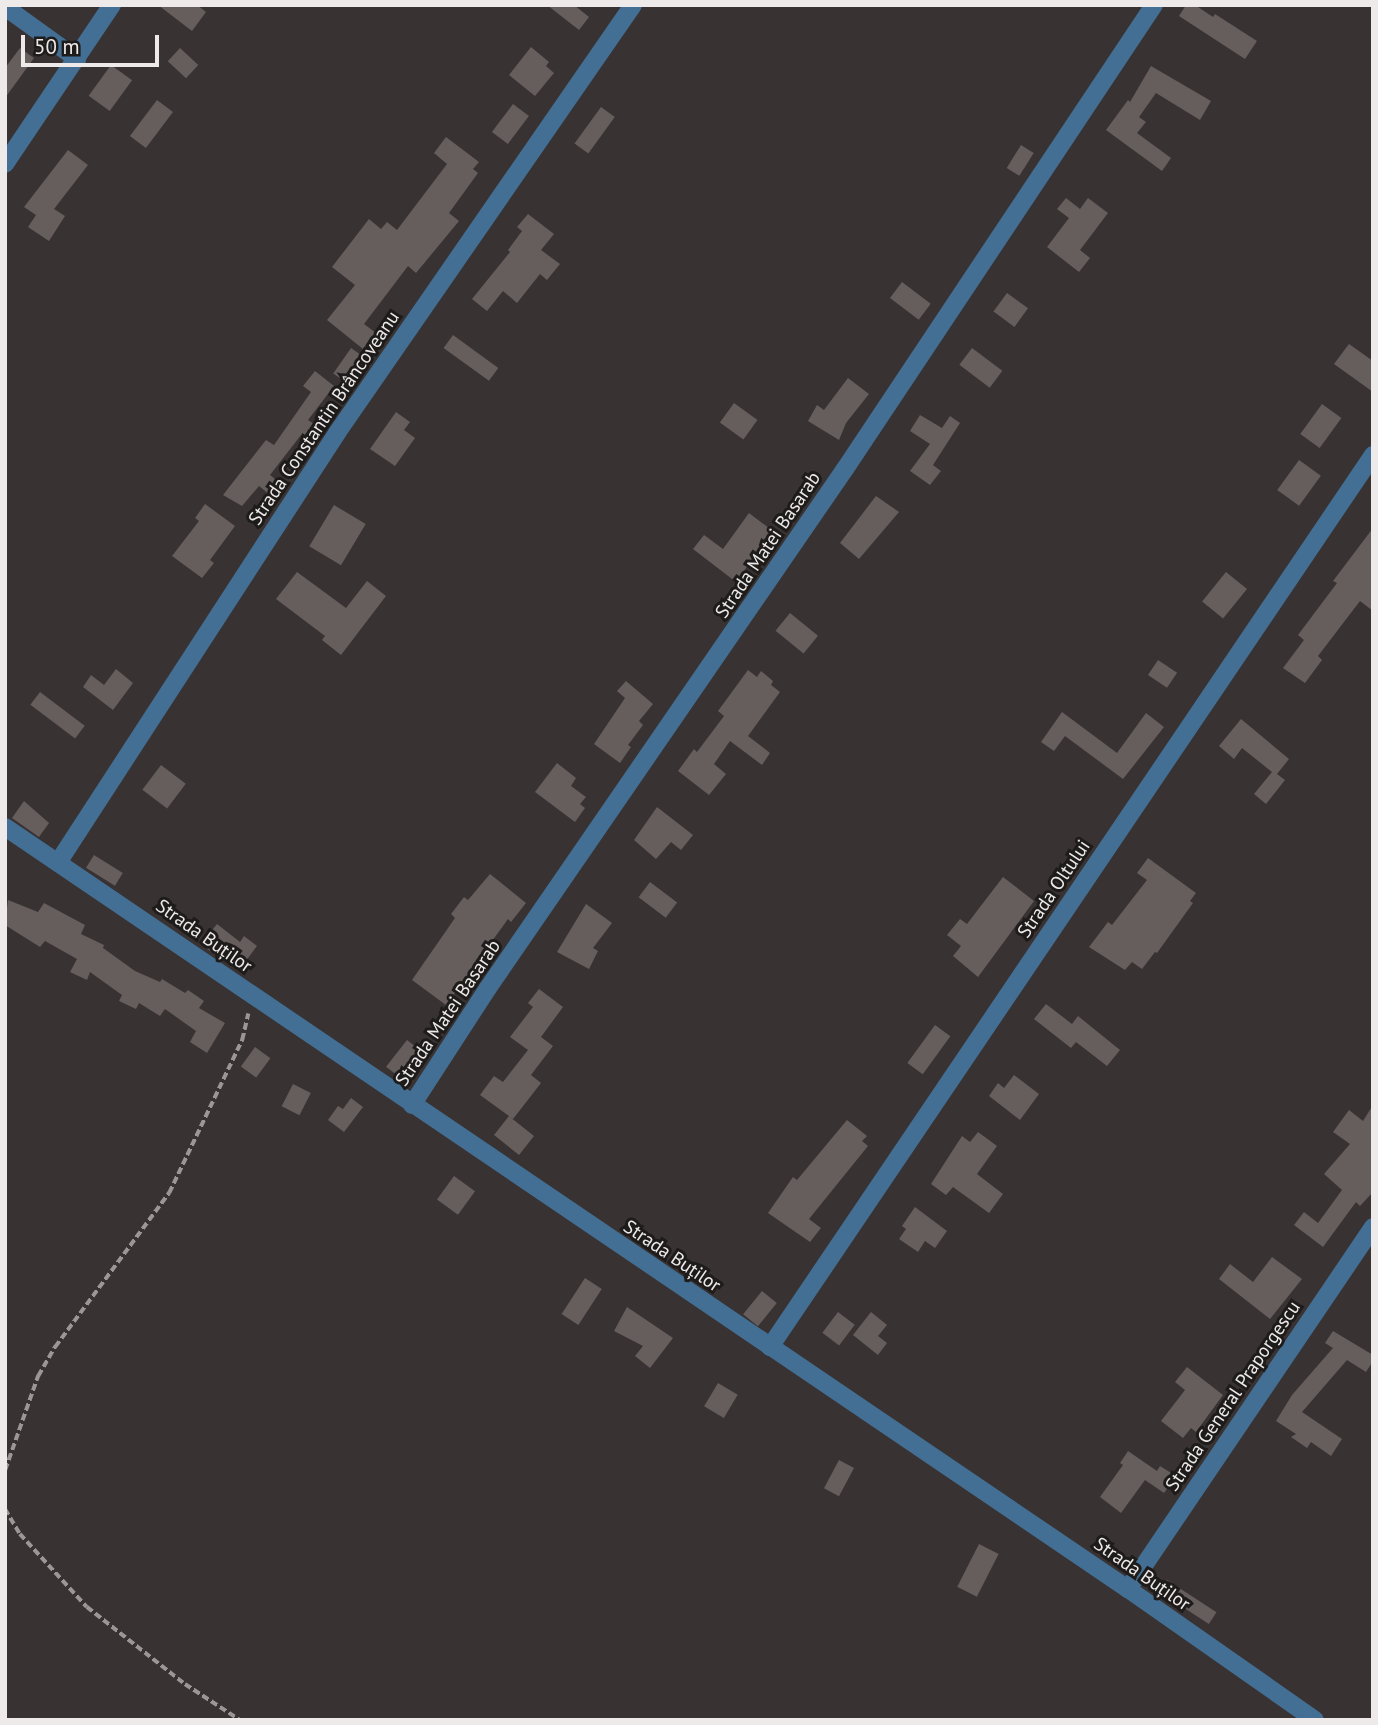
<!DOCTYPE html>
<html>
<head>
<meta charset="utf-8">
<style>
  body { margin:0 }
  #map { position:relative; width:1378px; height:1725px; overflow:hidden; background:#393232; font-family:"PT Sans",sans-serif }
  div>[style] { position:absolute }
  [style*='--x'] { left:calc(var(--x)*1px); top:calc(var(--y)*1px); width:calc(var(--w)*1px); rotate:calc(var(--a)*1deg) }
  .building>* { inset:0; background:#655e5d; transform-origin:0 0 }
  .path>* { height:3.5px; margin-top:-1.75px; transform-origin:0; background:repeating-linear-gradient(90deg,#9c9796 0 7px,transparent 0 10.5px) }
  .minor>* { height:18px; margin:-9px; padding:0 9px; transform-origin:9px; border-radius:9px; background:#426f93 }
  span { translate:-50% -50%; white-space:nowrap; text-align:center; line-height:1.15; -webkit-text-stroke:6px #1e1b1b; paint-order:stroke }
  .street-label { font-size:19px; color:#eeeae9 }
  .frame { position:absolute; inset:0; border:7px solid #eeeae9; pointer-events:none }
  .scale { position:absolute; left:21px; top:35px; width:138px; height:32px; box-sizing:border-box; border:4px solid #eeeae9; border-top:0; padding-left:9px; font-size:21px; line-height:24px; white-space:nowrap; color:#eeeae9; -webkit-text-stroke:5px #1e1b1b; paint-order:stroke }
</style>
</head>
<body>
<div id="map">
  <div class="building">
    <i style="clip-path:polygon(158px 5px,197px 5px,206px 12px,192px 31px)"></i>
    <i style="clip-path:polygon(547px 5px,574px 5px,589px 17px,579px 30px)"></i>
    <i style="clip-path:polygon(1186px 5px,1195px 5px,1213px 17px,1215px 14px,1257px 41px,1245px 59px,1179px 16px)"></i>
    <i style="clip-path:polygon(531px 47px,549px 62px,546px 66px,554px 73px,535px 96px,509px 75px)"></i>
    <i style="clip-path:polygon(20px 48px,34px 58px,5px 98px,5px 68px)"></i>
    <i style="left:180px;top:48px;width:25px;height:18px;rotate:43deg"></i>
    <i style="left:111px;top:65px;width:26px;height:38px;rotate:36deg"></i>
    <i style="clip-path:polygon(1151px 66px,1211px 101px,1200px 120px,1156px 93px,1139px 117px,1146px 122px,1137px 133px,1171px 158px,1162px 171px,1106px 130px,1128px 100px,1130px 102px)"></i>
    <i style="left:157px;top:100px;width:20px;height:45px;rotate:37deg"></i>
    <i style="left:513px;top:104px;width:20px;height:35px;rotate:37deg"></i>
    <i style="left:601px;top:107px;width:17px;height:45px;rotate:36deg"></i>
    <i style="clip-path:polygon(446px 137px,479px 162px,473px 169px,478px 173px,449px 213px,459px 221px,416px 273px,408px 266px,364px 324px,376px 333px,363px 349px,327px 320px,355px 285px,332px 267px,369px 219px,381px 229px,387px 222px,397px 230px,447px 164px,434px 153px)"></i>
    <i style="left:1021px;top:145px;width:15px;height:27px;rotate:32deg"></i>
    <i style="clip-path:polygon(68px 150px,88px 165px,54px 209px,65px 216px,49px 241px,28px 227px,36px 215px,24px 207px)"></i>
    <i style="clip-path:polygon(1066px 198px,1080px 209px,1088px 198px,1108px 213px,1080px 250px,1090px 258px,1079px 272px,1047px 247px,1069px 218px,1057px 209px)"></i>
    <i style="clip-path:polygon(528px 214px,554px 234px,541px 250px,560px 264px,547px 280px,540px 274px,517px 303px,503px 291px,487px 311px,472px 299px,510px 252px,508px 250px,522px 231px,517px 227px)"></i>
    <i style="left:902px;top:282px;width:36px;height:20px;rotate:37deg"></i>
    <i style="left:1007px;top:293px;width:26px;height:23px;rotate:36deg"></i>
    <i style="left:453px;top:335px;width:56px;height:16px;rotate:36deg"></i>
    <i style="clip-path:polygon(1349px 344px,1373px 361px,1373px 392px,1334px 364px)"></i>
    <i style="left:351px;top:348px;width:21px;height:31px;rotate:35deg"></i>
    <i style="left:972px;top:348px;width:38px;height:21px;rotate:37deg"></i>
    <i style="clip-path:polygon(315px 371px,334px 386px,308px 420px,314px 424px,304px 437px,301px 435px,270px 475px,280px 483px,270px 495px,259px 486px,242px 506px,223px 495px,266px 440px,274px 445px,311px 392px,303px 386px)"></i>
    <i style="clip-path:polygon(848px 378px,869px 394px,846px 423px,839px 440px,808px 421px,817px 405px,824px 410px)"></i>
    <i style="left:734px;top:403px;width:29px;height:24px;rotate:36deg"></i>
    <i style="left:1322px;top:404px;width:24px;height:37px;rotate:36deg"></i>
    <i style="clip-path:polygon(396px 412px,410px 422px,404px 430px,415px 438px,395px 466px,370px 449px)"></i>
    <i style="clip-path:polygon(920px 415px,942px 428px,950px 416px,960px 423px,933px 465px,941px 471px,930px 485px,910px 471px,930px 444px,910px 431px)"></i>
    <i style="left:1299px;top:460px;width:27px;height:37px;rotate:36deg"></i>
    <i style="clip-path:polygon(876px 496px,899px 512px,859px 559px,840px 543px)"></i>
    <i style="clip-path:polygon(205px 504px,235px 526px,210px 560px,214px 563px,202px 578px,172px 556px,199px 521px,195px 518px)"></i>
    <i style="left:334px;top:505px;width:37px;height:48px;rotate:31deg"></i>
    <i style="clip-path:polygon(749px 513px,778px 535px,767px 550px,762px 546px,736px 582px,693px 549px,704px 535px,723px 549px)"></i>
    <i style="clip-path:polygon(1373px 528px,1373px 611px,1360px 601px,1318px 656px,1322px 660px,1305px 683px,1283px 668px,1304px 640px,1298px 635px,1337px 583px,1333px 581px)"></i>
    <i style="clip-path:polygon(297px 572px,346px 608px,367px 581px,386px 596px,341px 655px,322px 640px,325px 636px,276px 599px)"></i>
    <i style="left:1226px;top:572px;width:27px;height:38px;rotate:39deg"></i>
    <i style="left:790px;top:613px;width:36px;height:23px;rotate:39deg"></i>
    <i style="left:1158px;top:660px;width:23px;height:18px;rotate:34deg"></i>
    <i style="clip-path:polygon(116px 669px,133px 683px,113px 710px,83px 687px,91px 675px,104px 685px)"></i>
    <i style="clip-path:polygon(748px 670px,757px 677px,761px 671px,773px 681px,771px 685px,780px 692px,748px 736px,770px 753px,762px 765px,730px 741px,714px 764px,726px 774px,709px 795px,678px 771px,694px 749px,697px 752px,724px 716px,718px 711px)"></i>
    <i style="clip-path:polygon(626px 681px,653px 704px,639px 721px,643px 725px,628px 745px,631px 747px,620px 763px,594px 744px,625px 698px,617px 691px)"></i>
    <i style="left:40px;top:692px;width:56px;height:16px;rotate:37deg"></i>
    <i style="clip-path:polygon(1062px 712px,1117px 753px,1146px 713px,1164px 727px,1123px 779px,1065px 736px,1054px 751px,1041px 742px)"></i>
    <i style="clip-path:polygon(1241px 719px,1289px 759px,1277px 774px,1285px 780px,1266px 804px,1254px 794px,1272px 772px,1242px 748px,1234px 759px,1219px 746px)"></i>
    <i style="clip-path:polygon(557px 763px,576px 778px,571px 786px,586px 797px,580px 804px,585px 808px,575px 822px,535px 792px)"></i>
    <i style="left:161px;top:765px;width:31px;height:31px;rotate:37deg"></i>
    <i style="clip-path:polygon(24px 801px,49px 823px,39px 837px,12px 818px)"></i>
    <i style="clip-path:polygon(657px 807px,693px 835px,681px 850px,671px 842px,656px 859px,634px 840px)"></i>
    <i style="left:94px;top:855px;width:34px;height:15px;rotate:32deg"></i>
    <i style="clip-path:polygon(1148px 858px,1196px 893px,1190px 901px,1193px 903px,1157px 953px,1155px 952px,1142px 969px,1132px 962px,1125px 970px,1089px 947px,1108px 922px,1112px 925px,1147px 880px,1137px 873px)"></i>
    <i style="clip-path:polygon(490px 874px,526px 903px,511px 922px,508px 919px,446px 1005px,412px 980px,455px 918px,451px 914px,464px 897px,468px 900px)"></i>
    <i style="clip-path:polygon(1003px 877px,1034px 901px,978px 977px,953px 956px,961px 946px,947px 935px,960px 919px,967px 924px)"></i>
    <i style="left:650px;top:882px;width:34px;height:19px;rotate:37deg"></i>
    <i style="clip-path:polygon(8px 900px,38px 912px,44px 903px,85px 925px,81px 934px,104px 945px,103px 948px,135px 971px,160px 982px,162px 979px,185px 993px,188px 990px,204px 1001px,199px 1008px,225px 1023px,207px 1053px,190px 1042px,196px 1031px,165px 1009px,160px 1016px,139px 1003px,136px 1009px,119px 1001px,122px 995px,90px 972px,87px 980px,70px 972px,77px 959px,45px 941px,40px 947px,5px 925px)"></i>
    <i style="clip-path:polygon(586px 904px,612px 923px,593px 948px,598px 951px,589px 969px,557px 952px)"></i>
    <i style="clip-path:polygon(217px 924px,240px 942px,244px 936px,257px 946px,243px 965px,220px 948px,215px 955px,201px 944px)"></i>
    <i style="clip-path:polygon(539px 989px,563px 1007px,541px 1037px,553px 1046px,531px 1075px,541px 1083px,513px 1119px,510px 1117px,534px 1136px,519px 1155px,494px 1135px,509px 1116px,480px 1095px,494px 1076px,503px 1082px,528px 1050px,510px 1037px,533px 1007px,528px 1003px)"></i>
    <i style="clip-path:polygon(1046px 1004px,1072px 1024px,1078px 1016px,1120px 1050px,1107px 1066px,1076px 1042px,1071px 1048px,1034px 1019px)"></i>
    <i style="left:935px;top:1025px;width:19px;height:47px;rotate:36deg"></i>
    <i style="left:407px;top:1040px;width:18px;height:34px;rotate:38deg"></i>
    <i style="left:255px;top:1047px;width:19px;height:24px;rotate:36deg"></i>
    <i style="clip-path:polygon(1014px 1075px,1039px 1094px,1020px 1120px,989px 1096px,998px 1083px,1004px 1088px)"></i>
    <i style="left:293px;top:1084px;width:20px;height:25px;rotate:27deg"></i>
    <i style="clip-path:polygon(351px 1098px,363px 1107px,344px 1132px,328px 1120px,338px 1106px,343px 1109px)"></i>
    <i style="clip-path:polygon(1373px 1105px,1373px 1192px,1360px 1206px,1356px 1202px,1323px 1247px,1294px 1225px,1304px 1212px,1318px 1223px,1342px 1190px,1324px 1174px,1350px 1144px,1333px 1132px,1349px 1110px,1363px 1121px)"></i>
    <i style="clip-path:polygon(847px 1120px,867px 1136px,862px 1141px,868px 1146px,809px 1219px,821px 1228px,810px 1242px,768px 1213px,793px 1177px,797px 1180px)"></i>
    <i style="clip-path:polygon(978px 1132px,997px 1146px,977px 1174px,1003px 1194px,989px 1213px,953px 1187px,946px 1195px,931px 1184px,962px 1136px,970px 1142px)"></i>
    <i style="left:454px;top:1176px;width:26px;height:29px;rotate:36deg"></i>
    <i style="clip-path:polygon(915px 1207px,947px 1231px,935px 1248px,925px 1241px,918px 1252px,899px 1239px,906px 1229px,902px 1226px)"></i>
    <i style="clip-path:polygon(1272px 1257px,1302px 1279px,1270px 1319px,1219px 1279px,1230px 1264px,1253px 1282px)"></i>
    <i style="left:585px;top:1278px;width:20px;height:43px;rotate:33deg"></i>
    <i style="left:762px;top:1291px;width:19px;height:30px;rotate:39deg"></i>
    <i style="clip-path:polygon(627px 1307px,673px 1338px,650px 1368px,635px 1356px,643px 1346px,614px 1331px)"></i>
    <i style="left:838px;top:1312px;width:21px;height:26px;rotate:37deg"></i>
    <i style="clip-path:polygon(871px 1312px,887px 1325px,878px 1336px,887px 1343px,878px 1355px,853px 1335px)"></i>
    <i style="clip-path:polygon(1333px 1331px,1373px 1355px,1373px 1361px,1366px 1372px,1347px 1360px,1302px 1412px,1342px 1439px,1331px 1456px,1311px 1442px,1307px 1448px,1291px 1437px,1296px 1434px,1276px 1421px,1292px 1395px,1333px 1348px,1325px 1343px)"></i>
    <i style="clip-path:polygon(1187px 1367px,1223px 1395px,1196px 1432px,1191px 1428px,1183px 1438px,1161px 1421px,1185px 1390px,1175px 1382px)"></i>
    <i style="left:718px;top:1383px;width:23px;height:27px;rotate:31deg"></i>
    <i style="clip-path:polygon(1128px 1451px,1157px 1471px,1160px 1466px,1176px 1476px,1164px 1493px,1145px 1480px,1121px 1513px,1100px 1497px,1123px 1465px,1120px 1463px)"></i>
    <i style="left:839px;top:1460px;width:17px;height:32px;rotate:28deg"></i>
    <i style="left:979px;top:1544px;width:22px;height:48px;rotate:27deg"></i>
    <i style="left:1167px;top:1580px;width:59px;height:14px;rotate:33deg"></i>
  </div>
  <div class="path">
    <i style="--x:5;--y:1470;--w:100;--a:-70.7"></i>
    <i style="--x:38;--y:1376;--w:34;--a:-60"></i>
    <i style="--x:55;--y:1347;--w:192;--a:-53.5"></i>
    <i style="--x:169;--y:1193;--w:170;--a:-64.5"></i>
    <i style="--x:242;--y:1040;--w:27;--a:-77"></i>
    <i style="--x:5;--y:1509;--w:29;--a:59"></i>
    <i style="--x:20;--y:1534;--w:99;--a:47.5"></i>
    <i style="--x:87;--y:1607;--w:125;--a:38.2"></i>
    <i style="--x:185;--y:1684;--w:66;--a:33.2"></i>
  </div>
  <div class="minor">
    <i style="--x:5;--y:7;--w:89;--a:35.8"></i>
    <i style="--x:5;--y:164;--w:192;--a:-56.1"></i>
    <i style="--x:5;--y:827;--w:1357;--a:34.16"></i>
    <i style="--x:1128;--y:1589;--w:228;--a:35"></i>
    <i style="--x:59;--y:861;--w:510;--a:-56.99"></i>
    <i style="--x:337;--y:433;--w:520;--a:-55.33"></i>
    <i style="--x:412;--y:1105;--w:140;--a:-57"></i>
    <i style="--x:488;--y:988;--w:630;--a:-55.48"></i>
    <i style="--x:845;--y:469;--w:557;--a:-56.34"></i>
    <i style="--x:770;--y:1347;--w:1077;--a:-55.94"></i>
    <i style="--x:1128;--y:1589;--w:437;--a:-55.9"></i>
  </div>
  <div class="street-label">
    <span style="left:324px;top:418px;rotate:-56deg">Strada Constantin Brâncoveanu</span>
    <span style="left:768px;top:545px;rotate:-56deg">Strada Matei Basarab</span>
    <span style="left:1054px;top:889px;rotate:-56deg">Strada Oltului</span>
    <span style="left:204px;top:936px;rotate:35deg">Strada Buților</span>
    <span style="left:448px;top:1013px;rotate:-56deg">Strada Matei Basarab</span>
    <span style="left:672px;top:1256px;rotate:34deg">Strada Buților</span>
    <span style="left:1233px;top:1396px;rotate:-56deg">Strada General Praporgescu</span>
    <span style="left:1142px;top:1574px;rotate:35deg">Strada Buților</span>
  </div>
  <div class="frame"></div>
  <div class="scale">50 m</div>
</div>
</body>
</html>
